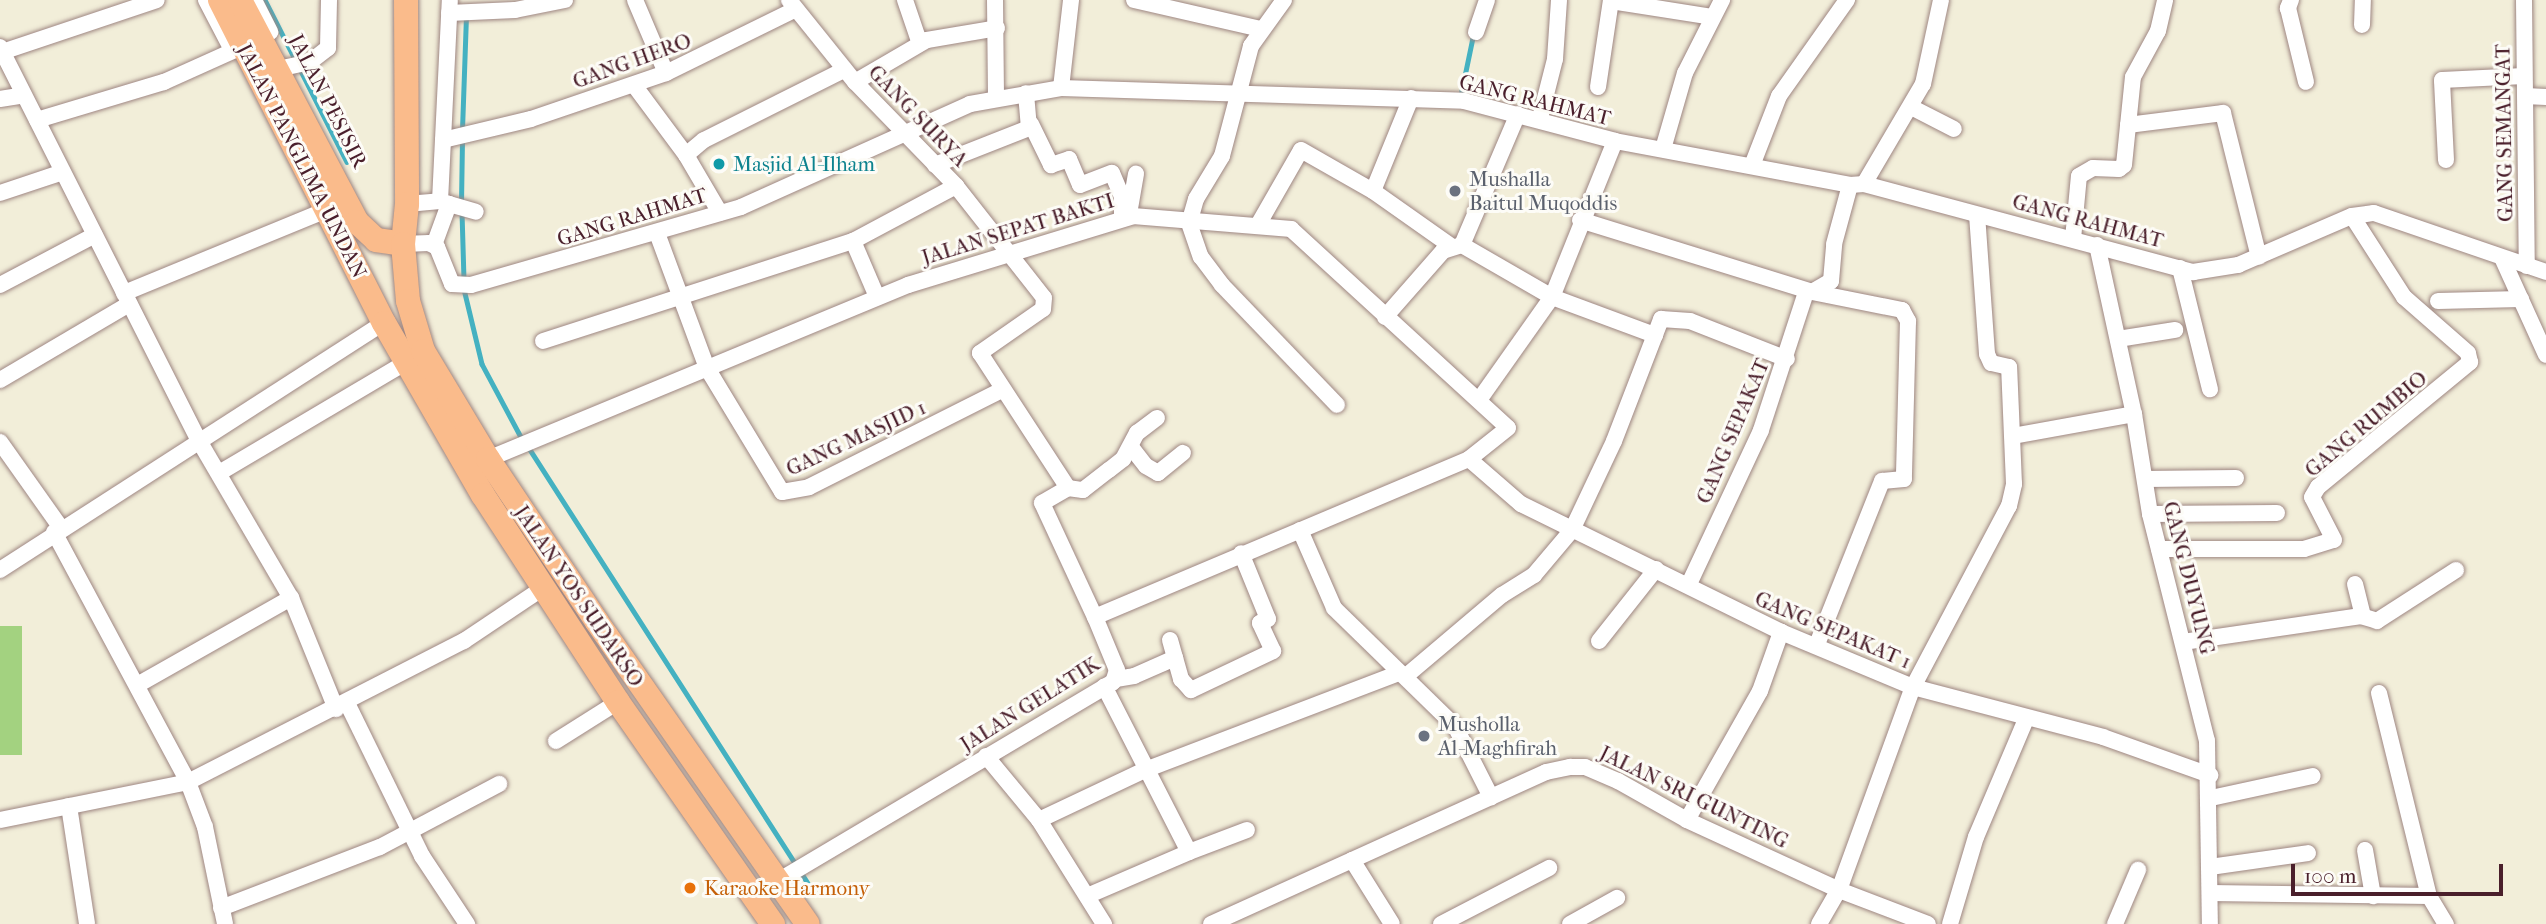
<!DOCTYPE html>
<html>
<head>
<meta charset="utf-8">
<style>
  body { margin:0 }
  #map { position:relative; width:2546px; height:924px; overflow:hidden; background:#f2eed9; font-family:"IM FELL French Canon",serif }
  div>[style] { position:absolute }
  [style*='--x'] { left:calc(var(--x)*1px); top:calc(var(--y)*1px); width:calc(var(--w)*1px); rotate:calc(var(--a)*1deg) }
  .green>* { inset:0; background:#a3d280; transform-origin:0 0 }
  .stream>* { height:4.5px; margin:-2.25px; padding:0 2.25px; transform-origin:2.25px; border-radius:2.25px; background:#44b1c1 }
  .roads { filter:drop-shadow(0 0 2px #9e8682) drop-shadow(0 0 2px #9e8682) }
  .minor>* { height:16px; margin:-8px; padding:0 8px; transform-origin:8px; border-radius:8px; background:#fff }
  .primary>* { height:24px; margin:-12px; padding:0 12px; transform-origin:12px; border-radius:12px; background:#fabb8b }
  .dots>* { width:19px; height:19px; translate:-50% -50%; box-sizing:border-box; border:4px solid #fdfcf7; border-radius:50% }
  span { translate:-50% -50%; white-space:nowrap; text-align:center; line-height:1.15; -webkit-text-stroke:6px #fdfcf7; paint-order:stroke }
  .street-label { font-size:21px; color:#4a1f2b }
  .culture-label { font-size:21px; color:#0d838f }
  .left { translate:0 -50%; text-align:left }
  .worship-label { font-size:21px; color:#5b616d }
  .food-label { font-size:21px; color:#c56008 }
  .scale { position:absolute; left:2291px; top:864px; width:212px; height:32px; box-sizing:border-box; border:4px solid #4a1f2b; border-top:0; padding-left:9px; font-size:21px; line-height:24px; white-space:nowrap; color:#4a1f2b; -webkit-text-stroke:5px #fdfcf7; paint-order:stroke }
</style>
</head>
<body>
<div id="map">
  <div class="green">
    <i style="left:22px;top:626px;width:129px;height:22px;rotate:90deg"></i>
  </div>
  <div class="stream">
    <i style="--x:265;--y:0;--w:68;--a:63.1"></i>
    <i style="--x:300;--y:69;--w:104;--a:63.2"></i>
    <i style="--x:1460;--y:98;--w:64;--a:-78.3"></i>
    <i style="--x:462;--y:130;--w:114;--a:-88"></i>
    <i style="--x:461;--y:203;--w:64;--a:-89.1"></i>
    <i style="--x:462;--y:212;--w:68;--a:88.3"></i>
    <i style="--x:464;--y:289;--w:77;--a:76.5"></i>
    <i style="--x:482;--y:364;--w:83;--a:61.9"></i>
    <i style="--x:529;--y:448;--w:523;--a:57.34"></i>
  </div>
  <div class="roads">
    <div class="minor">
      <i style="--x:206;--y:0;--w:54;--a:62.5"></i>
      <i style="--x:254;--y:0;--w:36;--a:63"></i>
      <i style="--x:635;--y:0;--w:79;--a:67"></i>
      <i style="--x:789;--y:0;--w:105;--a:51.2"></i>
      <i style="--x:855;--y:82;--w:145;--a:45.8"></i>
      <i style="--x:956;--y:186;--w:142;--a:51.8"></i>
      <i style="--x:1044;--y:298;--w:11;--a:95"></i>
      <i style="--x:1043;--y:309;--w:77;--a:145.1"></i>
      <i style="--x:980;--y:353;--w:161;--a:56.9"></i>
      <i style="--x:1068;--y:488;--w:30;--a:150"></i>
      <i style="--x:1042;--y:503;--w:126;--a:65.1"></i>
      <i style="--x:905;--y:0;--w:46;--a:71.2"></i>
      <i style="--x:995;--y:0;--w:98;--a:89.4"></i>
      <i style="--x:1134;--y:0;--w:130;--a:12.9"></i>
      <i style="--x:1284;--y:0;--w:57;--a:125.7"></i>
      <i style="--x:1251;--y:46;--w:114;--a:104.8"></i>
      <i style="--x:1222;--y:156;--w:50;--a:121.2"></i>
      <i style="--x:1196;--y:199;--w:25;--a:106"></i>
      <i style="--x:1189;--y:223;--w:36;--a:71"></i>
      <i style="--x:1201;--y:257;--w:35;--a:53"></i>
      <i style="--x:1222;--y:285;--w:166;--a:46.2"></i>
      <i style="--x:2291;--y:0;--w:9;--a:111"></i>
      <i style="--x:2288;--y:8;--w:76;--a:76.3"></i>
      <i style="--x:2524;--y:0;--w:266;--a:89.4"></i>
      <i style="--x:1611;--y:1;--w:102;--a:9"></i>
      <i style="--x:449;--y:13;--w:66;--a:-2.6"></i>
      <i style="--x:515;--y:10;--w:51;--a:-11.3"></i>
      <i style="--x:2362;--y:25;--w:25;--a:-88"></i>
      <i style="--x:1476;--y:32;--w:34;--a:-71"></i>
      <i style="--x:0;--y:47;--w:439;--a:63.2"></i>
      <i style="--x:198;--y:439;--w:184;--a:59.7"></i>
      <i style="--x:291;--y:598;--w:120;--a:67.9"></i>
      <i style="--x:2;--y:52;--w:163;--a:-18.5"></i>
      <i style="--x:287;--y:67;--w:24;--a:-12"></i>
      <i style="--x:310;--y:62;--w:23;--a:-38"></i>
      <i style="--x:328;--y:48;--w:48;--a:-88.8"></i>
      <i style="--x:855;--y:82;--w:83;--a:-30.3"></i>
      <i style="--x:927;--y:40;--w:71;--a:-9.7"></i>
      <i style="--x:634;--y:85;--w:87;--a:53.4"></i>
      <i style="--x:686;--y:155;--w:23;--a:-40"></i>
      <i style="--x:704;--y:140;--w:157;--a:-26.6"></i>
      <i style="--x:1598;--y:87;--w:88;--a:-81.5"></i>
      <i style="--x:1061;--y:88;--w:89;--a:-83.5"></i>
      <i style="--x:2525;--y:96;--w:21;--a:3"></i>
      <i style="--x:1411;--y:98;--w:100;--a:112.2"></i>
      <i style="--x:1373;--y:191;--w:95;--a:35.2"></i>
      <i style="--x:0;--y:99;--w:24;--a:-9"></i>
      <i style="--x:1911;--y:107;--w:48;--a:27.1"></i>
      <i style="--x:1540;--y:118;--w:61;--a:-75.7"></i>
      <i style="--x:1555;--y:59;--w:59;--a:-86.1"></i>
      <i style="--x:37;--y:120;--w:133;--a:-16.7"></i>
      <i style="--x:164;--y:82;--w:76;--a:-24.2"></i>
      <i style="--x:1031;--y:124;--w:46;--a:64"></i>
      <i style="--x:1051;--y:165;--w:19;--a:-18"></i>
      <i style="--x:1069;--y:159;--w:28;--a:67"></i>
      <i style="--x:1080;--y:185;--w:34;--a:-21"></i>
      <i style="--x:1112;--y:173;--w:25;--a:67"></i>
      <i style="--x:1122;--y:196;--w:21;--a:90"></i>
      <i style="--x:2128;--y:125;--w:96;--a:-7.2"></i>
      <i style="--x:2223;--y:113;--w:148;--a:76"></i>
      <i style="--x:443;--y:140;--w:90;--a:-13.4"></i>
      <i style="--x:531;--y:119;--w:143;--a:-18.8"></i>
      <i style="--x:666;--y:73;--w:143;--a:-26.2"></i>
      <i style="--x:1663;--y:149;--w:79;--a:-73.9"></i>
      <i style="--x:1685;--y:73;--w:82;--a:-63.1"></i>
      <i style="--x:686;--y:155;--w:67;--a:59.6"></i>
      <i style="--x:2446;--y:160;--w:80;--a:-92.9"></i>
      <i style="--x:2442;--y:80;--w:82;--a:-2.8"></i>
      <i style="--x:1753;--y:163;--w:72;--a:-68.8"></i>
      <i style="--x:1779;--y:96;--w:118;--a:-54.7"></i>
      <i style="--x:935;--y:165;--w:101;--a:-21.5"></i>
      <i style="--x:1029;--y:128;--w:35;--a:-95"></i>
      <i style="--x:1864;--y:184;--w:116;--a:-59.5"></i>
      <i style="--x:1923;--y:84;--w:86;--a:-77.9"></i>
      <i style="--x:0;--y:193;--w:66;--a:-18.4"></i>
      <i style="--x:442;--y:202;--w:35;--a:16"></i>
      <i style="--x:407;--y:204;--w:33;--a:-5"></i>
      <i style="--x:440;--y:201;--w:201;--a:-87.2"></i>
      <i style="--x:1129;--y:214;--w:41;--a:-80.1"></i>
      <i style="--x:1580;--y:220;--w:243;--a:17.2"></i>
      <i style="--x:1812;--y:292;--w:22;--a:-30"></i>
      <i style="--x:1831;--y:281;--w:37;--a:-85"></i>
      <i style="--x:1834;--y:244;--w:61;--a:-74.8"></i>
      <i style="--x:1258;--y:225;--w:86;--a:-60.2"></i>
      <i style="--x:1301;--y:150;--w:83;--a:29.7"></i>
      <i style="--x:657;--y:233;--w:144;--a:69.7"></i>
      <i style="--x:707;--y:368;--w:145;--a:58.8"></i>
      <i style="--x:782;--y:492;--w:27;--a:-10"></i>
      <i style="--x:809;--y:487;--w:216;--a:-26.7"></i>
      <i style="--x:2073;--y:239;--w:63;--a:-84.6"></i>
      <i style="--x:2079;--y:176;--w:16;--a:-30"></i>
      <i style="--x:2093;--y:168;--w:26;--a:2"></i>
      <i style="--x:2119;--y:169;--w:6;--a:-39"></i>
      <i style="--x:2124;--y:165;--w:88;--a:-84.2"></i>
      <i style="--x:2133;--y:77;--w:52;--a:-61.5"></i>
      <i style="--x:2158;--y:31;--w:32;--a:-77"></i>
      <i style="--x:853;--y:241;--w:61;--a:66.8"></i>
      <i style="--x:403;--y:244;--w:26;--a:-2"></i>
      <i style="--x:429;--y:243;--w:9;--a:27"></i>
      <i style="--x:437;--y:247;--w:40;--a:68"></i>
      <i style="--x:452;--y:284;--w:19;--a:3"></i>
      <i style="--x:471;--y:285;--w:281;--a:-16.1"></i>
      <i style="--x:741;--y:207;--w:251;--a:-24.2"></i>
      <i style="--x:970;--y:104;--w:92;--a:-10"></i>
      <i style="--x:1061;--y:88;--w:403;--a:1.8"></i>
      <i style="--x:1464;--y:101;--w:156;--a:14.8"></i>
      <i style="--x:1615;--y:141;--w:239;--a:10.6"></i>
      <i style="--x:1850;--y:185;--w:14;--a:-4"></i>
      <i style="--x:1864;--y:184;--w:341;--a:15"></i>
      <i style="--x:2193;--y:272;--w:46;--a:-8.8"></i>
      <i style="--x:2238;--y:265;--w:124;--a:-23.3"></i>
      <i style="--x:2352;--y:216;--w:22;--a:-8"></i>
      <i style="--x:2374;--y:213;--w:182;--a:18.9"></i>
      <i style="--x:434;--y:245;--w:44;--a:-69.9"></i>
      <i style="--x:1462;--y:245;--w:104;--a:30"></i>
      <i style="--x:1552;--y:297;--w:110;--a:20.3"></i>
      <i style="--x:2097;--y:245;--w:173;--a:77.7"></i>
      <i style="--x:2134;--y:414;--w:101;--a:80.9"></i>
      <i style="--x:2150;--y:514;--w:234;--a:75.9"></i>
      <i style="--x:2207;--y:741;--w:183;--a:89.1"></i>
      <i style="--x:2503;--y:260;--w:104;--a:65.6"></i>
      <i style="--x:2180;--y:268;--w:125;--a:76.1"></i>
      <i style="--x:0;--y:285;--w:107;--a:-27.8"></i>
      <i style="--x:1812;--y:292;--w:92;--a:11.3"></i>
      <i style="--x:1902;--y:310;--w:13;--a:61"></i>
      <i style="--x:1908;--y:321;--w:158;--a:91.5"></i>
      <i style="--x:1904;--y:479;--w:22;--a:175"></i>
      <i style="--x:1882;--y:481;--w:175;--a:111.7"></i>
      <i style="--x:124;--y:293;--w:218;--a:-22.3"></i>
      <i style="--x:2438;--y:301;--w:83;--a:-1.4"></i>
      <i style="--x:1385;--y:317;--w:88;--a:-48.7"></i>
      <i style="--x:1443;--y:251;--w:20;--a:-18"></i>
      <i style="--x:1462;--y:245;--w:142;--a:-66.9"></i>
      <i style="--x:2118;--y:339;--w:58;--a:-9"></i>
      <i style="--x:543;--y:341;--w:326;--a:-17.9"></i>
      <i style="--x:853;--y:241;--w:117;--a:-28.1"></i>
      <i style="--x:0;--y:380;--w:150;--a:-30.5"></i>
      <i style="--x:1479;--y:400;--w:126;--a:-54.7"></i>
      <i style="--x:1552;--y:297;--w:168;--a:-68"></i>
      <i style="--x:2013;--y:436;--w:123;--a:-10.3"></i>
      <i style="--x:0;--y:442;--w:105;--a:54.7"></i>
      <i style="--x:1131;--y:447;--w:24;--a:52"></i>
      <i style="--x:1146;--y:466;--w:14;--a:30"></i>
      <i style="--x:1158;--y:473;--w:32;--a:-39"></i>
      <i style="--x:488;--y:459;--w:455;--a:-22.5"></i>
      <i style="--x:908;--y:285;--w:235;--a:-17"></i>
      <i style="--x:1133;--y:216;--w:159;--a:4.7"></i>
      <i style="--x:1291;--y:229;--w:294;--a:42.5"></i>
      <i style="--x:1508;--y:428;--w:50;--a:141.5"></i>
      <i style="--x:1469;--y:459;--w:406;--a:157.1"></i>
      <i style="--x:1095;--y:617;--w:57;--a:67.5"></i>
      <i style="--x:1117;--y:670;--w:13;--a:108"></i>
      <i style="--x:1113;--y:682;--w:388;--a:149.3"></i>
      <i style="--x:1469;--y:459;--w:69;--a:40.9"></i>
      <i style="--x:1521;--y:504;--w:290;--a:26.2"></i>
      <i style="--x:1781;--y:632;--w:143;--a:22.6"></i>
      <i style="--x:1913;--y:687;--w:196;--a:14.7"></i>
      <i style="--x:2103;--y:737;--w:114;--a:19.6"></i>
      <i style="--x:219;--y:473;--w:218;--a:-30.6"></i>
      <i style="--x:2145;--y:479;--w:91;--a:-0.6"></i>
      <i style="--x:1068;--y:488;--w:15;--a:8"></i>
      <i style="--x:1083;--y:490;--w:33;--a:-38"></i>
      <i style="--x:1109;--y:470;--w:18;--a:-38"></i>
      <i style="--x:1123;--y:459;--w:30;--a:-62"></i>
      <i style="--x:1137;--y:433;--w:25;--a:-37"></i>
      <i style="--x:2150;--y:514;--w:127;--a:-0.5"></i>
      <i style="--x:1300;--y:530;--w:85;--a:66.4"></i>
      <i style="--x:1334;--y:608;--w:169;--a:44.3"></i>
      <i style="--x:1455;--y:726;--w:80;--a:63.1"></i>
      <i style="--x:54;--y:532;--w:284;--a:61.8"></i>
      <i style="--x:188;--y:782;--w:48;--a:69.3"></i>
      <i style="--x:205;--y:827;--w:99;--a:78.3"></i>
      <i style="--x:2159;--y:549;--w:145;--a:0"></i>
      <i style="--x:2304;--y:549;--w:31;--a:-17"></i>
      <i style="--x:2334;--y:540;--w:48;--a:-117.1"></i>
      <i style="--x:2312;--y:497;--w:12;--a:-59"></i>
      <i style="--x:2318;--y:487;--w:197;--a:-39.4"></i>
      <i style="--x:2470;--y:362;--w:9;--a:-103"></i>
      <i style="--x:2468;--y:353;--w:85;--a:-138.8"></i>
      <i style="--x:2404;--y:297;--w:96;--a:-122.7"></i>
      <i style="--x:0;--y:570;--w:457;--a:-32.8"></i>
      <i style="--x:1689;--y:584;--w:170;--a:-64.9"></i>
      <i style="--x:1761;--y:430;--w:145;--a:-71.9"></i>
      <i style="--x:2355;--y:584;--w:33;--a:76"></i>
      <i style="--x:1170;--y:640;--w:41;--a:74.2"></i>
      <i style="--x:1181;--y:679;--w:15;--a:48"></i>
      <i style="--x:1191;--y:690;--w:91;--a:-25.4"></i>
      <i style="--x:1273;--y:651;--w:31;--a:-115"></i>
      <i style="--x:1260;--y:623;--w:9;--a:-27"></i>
      <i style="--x:1268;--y:619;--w:71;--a:-112.2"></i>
      <i style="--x:1599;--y:641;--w:92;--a:-51.6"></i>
      <i style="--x:2183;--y:642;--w:180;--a:-8.3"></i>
      <i style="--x:2361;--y:616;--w:17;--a:17"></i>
      <i style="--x:2377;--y:621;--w:94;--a:-32.8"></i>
      <i style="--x:1406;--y:676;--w:126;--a:-40.2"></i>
      <i style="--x:1502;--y:595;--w:38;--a:-32"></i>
      <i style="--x:1534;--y:575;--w:59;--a:-49.8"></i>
      <i style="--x:1572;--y:530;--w:98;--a:-64.7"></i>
      <i style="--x:1614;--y:441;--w:131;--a:-68.9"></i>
      <i style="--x:1661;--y:319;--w:29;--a:4"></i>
      <i style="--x:1690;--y:321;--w:104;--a:21.4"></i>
      <i style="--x:1116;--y:679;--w:18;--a:-9"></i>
      <i style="--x:1134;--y:676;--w:45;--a:-23.7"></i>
      <i style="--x:139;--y:684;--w:175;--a:-29.5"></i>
      <i style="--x:2379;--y:693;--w:209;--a:76.2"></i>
      <i style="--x:2429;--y:896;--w:33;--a:59"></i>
      <i style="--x:347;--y:703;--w:170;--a:63.9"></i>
      <i style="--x:422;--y:856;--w:82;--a:56.5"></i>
      <i style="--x:556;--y:741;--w:73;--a:-32.2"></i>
      <i style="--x:986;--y:756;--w:83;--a:50.4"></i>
      <i style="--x:1039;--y:820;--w:123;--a:58"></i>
      <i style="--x:2211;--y:798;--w:104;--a:-12.2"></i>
      <i style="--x:69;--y:806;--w:119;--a:81.3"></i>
      <i style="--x:0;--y:820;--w:192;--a:-11.4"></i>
      <i style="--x:188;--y:782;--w:310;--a:-27.1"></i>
      <i style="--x:464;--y:641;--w:95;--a:-33.9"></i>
      <i style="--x:1039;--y:820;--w:117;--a:-25.3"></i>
      <i style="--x:1145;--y:770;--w:272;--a:-20.9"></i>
      <i style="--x:1687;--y:820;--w:148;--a:-60.5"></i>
      <i style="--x:1760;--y:691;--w:63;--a:-70.4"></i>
      <i style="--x:2365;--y:850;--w:47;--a:80.1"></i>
      <i style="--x:1189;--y:852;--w:62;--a:-20.8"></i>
      <i style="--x:1352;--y:860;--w:75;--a:58"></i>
      <i style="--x:2210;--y:867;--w:99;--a:-8.1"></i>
      <i style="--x:2210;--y:893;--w:219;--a:0.8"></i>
      <i style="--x:1087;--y:896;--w:111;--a:-23.3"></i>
      <i style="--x:1189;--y:852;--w:186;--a:-117.1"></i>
      <i style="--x:221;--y:908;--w:170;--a:-21"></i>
      <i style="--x:380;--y:847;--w:135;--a:-27.9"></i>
      <i style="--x:1211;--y:924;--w:368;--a:-24.4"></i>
      <i style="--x:1546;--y:772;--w:25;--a:-12"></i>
      <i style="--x:1570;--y:767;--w:15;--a:0"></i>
      <i style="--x:1585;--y:767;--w:36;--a:23"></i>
      <i style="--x:1618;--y:781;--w:79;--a:29.5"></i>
      <i style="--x:1687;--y:820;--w:167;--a:24.7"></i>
      <i style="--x:1839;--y:890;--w:95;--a:20.9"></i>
      <i style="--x:1441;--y:924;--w:122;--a:-27.4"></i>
      <i style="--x:1570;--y:924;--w:54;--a:-29"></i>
      <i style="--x:1819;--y:924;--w:39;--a:-60"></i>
      <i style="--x:1839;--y:890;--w:216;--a:-70"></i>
      <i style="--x:1913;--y:687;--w:205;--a:-62.1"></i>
      <i style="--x:2009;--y:506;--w:23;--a:-77"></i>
      <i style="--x:2014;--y:484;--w:117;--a:-92.4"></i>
      <i style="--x:2009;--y:367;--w:18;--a:-167"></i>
      <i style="--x:1991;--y:363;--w:10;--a:-114"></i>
      <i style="--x:1987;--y:354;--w:139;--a:-94.1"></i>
      <i style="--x:1950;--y:924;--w:91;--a:-73.4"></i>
      <i style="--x:1976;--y:837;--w:128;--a:-67"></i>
      <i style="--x:2115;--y:924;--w:59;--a:-66.9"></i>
    </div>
    <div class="primary">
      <i style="--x:220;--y:0;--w:362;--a:63.1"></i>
      <i style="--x:384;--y:323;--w:198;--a:60.1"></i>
      <i style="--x:483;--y:495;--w:247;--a:56.9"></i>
      <i style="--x:618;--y:702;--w:271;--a:55.1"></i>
      <i style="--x:240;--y:0;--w:251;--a:62.2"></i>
      <i style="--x:357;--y:222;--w:26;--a:43"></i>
      <i style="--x:376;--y:240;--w:27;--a:8"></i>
      <i style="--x:406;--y:0;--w:204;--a:89.7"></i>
      <i style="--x:407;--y:204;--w:40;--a:95.7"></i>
      <i style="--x:403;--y:244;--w:57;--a:85"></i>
      <i style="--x:408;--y:301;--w:52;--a:73.3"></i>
      <i style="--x:423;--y:351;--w:126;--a:59"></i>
      <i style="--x:488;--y:459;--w:196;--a:56.2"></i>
      <i style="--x:597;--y:622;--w:368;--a:55.1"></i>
    </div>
  </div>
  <div class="dots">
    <i style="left:719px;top:164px;background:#0f9aa8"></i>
    <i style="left:1455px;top:191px;background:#6b7280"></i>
    <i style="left:1424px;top:736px;background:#6b7280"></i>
    <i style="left:690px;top:888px;background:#e8710a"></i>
  </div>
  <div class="street-label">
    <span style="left:632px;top:61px;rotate:-20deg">GANG HERO</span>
    <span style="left:1535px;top:100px;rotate:14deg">GANG RAHMAT</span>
    <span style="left:328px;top:101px;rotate:63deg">JALAN PESISIR</span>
    <span style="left:918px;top:116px;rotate:46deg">GANG SURYA</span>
    <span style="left:2504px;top:133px;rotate:-91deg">GANG SEMANGAT</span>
    <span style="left:302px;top:161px;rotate:63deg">JALAN PANGLIMA UNDAN</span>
    <span style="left:632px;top:217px;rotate:-17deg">GANG RAHMAT</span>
    <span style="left:2088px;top:221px;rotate:15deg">GANG RAHMAT</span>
    <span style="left:1018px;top:229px;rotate:-17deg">JALAN SEPAT BAKTI</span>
    <span style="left:2366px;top:424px;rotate:-40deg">GANG RUMBIO</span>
    <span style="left:1733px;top:431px;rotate:-67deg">GANG SEPAKAT</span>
    <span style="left:856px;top:438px;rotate:-25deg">GANG MASJID 1</span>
    <span style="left:2189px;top:578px;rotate:76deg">GANG DUYUNG</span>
    <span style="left:579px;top:596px;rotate:56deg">JALAN YOS SUDARSO</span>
    <span style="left:1833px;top:630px;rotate:23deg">GANG SEPAKAT 1</span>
    <span style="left:1030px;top:704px;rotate:-32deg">JALAN GELATIK</span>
    <span style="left:1694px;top:797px;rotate:26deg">JALAN SRI GUNTING</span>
  </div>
  <div class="culture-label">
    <span class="left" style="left:733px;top:164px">Masjid Al-Ilham</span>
  </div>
  <div class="worship-label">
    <span class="left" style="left:1469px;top:191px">Mushalla<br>Baitul Muqoddis</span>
    <span class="left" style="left:1438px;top:736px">Musholla<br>Al-Maghfirah</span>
  </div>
  <div class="food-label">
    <span class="left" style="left:704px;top:888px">Karaoke Harmony</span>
  </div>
  <div class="scale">100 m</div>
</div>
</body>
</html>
